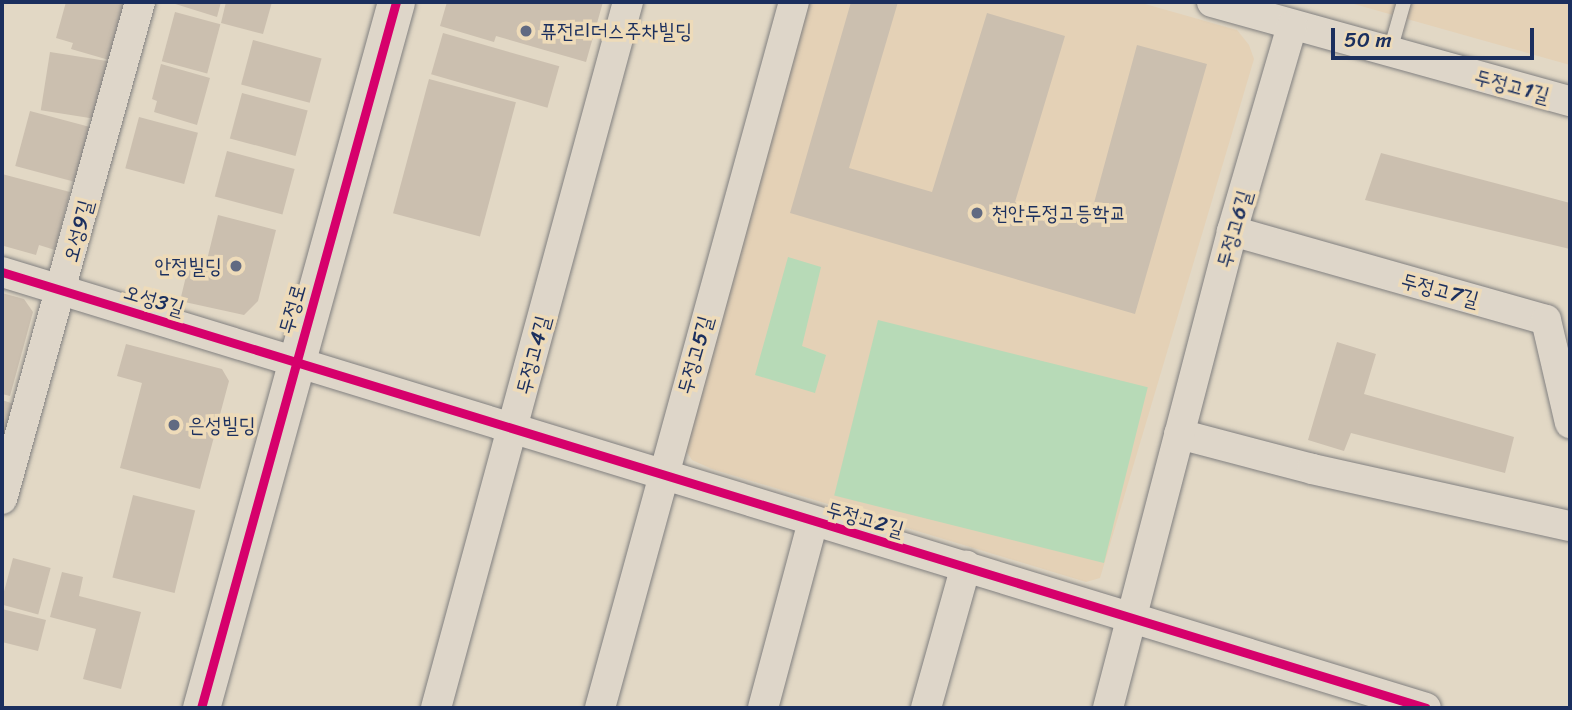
<!DOCTYPE html>
<html>
<head>
<meta charset="utf-8">
<style>
  body { margin:0 }
  #map { position:relative; width:1572px; height:710px; overflow:hidden; background:#e2d8c5; font-family:Sriracha,"Poor Story",sans-serif }
  div>[style] { position:absolute }
  [style*='--x'] { left:calc(var(--x)*1px); top:calc(var(--y)*1px); width:calc(var(--w)*1px); rotate:calc(var(--a)*1deg) }
  .built>* { inset:0; background:#e4d1b6 }
  .green>* { inset:0; background:#b7dab7; transform-origin:0 0 }
  .building>* { inset:0; background:#cbbfaf; transform-origin:0 0 }
  .roads { filter:drop-shadow(0 0 2px #818080) drop-shadow(0 0 2px #818080) }
  .service>* { height:14px; margin:-7px; padding:0 7px; transform-origin:7px; border-radius:7px; background:#ded6c9 }
  .minor>* { height:30px; margin:-15px; padding:0 15px; transform-origin:15px; border-radius:15px; background:#ded6c9 }
  .tertiary>* { height:37px; margin:-18.5px; padding:0 18.5px; transform-origin:18.5px; border-radius:18.5px; background:#ded6c9 }
  .cycleway>* { height:9px; margin:-4.5px; padding:0 4.5px; transform-origin:4.5px; border-radius:4.5px; background:#d6006c }
  .dots>* { width:19px; height:19px; translate:-50% -50%; box-sizing:border-box; border:4px solid #eedbb9; border-radius:50% }
  span { translate:-50% -50%; white-space:nowrap; text-align:center; line-height:1.15; -webkit-text-stroke:7px #eedbb9; paint-order:stroke }
  .poi-label { font-size:21px; color:#1b2f5e }
  .left { translate:0 -50%; text-align:left }
  .right { translate:-100% -50%; text-align:right }
  .street-label { font-size:21px; color:#1b2f5e }
  .frame { position:absolute; inset:0; border:4px solid #1b2f5e; pointer-events:none }
  .scale { position:absolute; left:1331px; top:28px; width:203px; height:32px; box-sizing:border-box; border:4px solid #1b2f5e; border-top:0; padding-left:9px; font-size:21px; line-height:24px; white-space:nowrap; color:#1b2f5e; -webkit-text-stroke:5px #eedbb9; paint-order:stroke }
</style>
</head>
<body>
<div id="map">
  <div class="built">
    <i style="clip-path:polygon(803px 2px,1138px 2px,1237px 30px,1249px 45px,1254px 59px,1100px 578px,1086px 582px,712px 469px,692px 460px,681px 443px)"></i>
    <i style="clip-path:polygon(1347px 2px,1570px 2px,1570px 65px,1400px 17px)"></i>
  </div>
  <div class="green">
    <i style="clip-path:polygon(788px 257px,821px 267px,802px 346px,826px 355px,815px 393px,755px 375px)"></i>
    <i style="left:878px;top:320px;width:278px;height:181px;rotate:14deg"></i>
  </div>
  <div class="building">
    <i style="clip-path:polygon(66px 2px,125px 2px,109px 60px,71px 49px,73px 43px,56px 38px)"></i>
    <i style="clip-path:polygon(169px 2px,221px 2px,217px 17px)"></i>
    <i style="clip-path:polygon(226px 2px,272px 2px,263px 34px,221px 23px)"></i>
    <i style="clip-path:polygon(447px 2px,603px 2px,586px 62px,496px 36px,494px 42px,440px 26px)"></i>
    <i style="clip-path:polygon(851px 2px,898px 2px,849px 168px,932px 192px,987px 13px,1065px 36px,1015px 202px,1088px 225px,1137px 45px,1207px 64px,1135px 314px,790px 213px)"></i>
    <i style="left:175px;top:12px;width:47px;height:51px;rotate:15deg"></i>
    <i style="left:443px;top:33px;width:121px;height:43px;rotate:16deg"></i>
    <i style="left:253px;top:40px;width:71px;height:46px;rotate:15deg"></i>
    <i style="left:50px;top:52px;width:59px;height:59px;rotate:9deg"></i>
    <i style="clip-path:polygon(161px 64px,210px 78px,197px 125px,154px 112px,157px 101px,152px 99px)"></i>
    <i style="left:429px;top:79px;width:90px;height:139px;rotate:15deg"></i>
    <i style="left:242px;top:93px;width:68px;height:47px;rotate:15deg"></i>
    <i style="left:30px;top:111px;width:63px;height:57px;rotate:15deg"></i>
    <i style="left:139px;top:117px;width:61px;height:53px;rotate:15deg"></i>
    <i style="left:227px;top:151px;width:70px;height:47px;rotate:15deg"></i>
    <i style="clip-path:polygon(1381px 153px,1570px 203px,1570px 249px,1365px 200px)"></i>
    <i style="clip-path:polygon(2px 174px,70px 192px,55px 250px,39px 245px,36px 255px,4px 246px)"></i>
    <i style="clip-path:polygon(218px 215px,276px 230px,258px 301px,244px 315px,180px 301px,189px 264px,205px 268px)"></i>
    <i style="clip-path:polygon(2px 293px,24px 299px,33px 312px,10px 396px,2px 394px)"></i>
    <i style="clip-path:polygon(1337px 342px,1376px 354px,1364px 394px,1514px 437px,1505px 473px,1351px 433px,1344px 451px,1308px 440px)"></i>
    <i style="clip-path:polygon(126px 344px,222px 369px,229px 381px,200px 489px,120px 468px,142px 383px,117px 376px)"></i>
    <i style="clip-path:polygon(2px 400px,14px 404px,2px 447px)"></i>
    <i style="left:133px;top:495px;width:64px;height:85px;rotate:14deg"></i>
    <i style="left:13px;top:558px;width:39px;height:48px;rotate:15deg"></i>
    <i style="clip-path:polygon(62px 572px,83px 577px,79px 596px,141px 612px,121px 689px,83px 679px,96px 629px,50px 617px)"></i>
    <i style="clip-path:polygon(2px 609px,46px 620px,38px 651px,2px 642px)"></i>
  </div>
  <div class="roads">
    <div class="service">
      <i style="--x:1390;--y:51;--w:51;--a:-74.1"></i>
    </div>
    <div class="minor">
      <i style="--x:1212;--y:2;--w:371;--a:15.5"></i>
      <i style="--x:1232;--y:231;--w:326;--a:15.8"></i>
      <i style="--x:1546;--y:320;--w:106;--a:76.9"></i>
      <i style="--x:2;--y:272;--w:1489;--a:17.02"></i>
      <i style="--x:1179;--y:434;--w:138;--a:14.7"></i>
      <i style="--x:1312;--y:469;--w:264;--a:12.5"></i>
      <i style="--x:2;--y:499;--w:516;--a:-74.48"></i>
      <i style="--x:436;--y:708;--w:732;--a:-74.79"></i>
      <i style="--x:600;--y:708;--w:732;--a:-74.64"></i>
      <i style="--x:763;--y:708;--w:193;--a:-75"></i>
      <i style="--x:926;--y:708;--w:148;--a:-74.3"></i>
      <i style="--x:1108;--y:708;--w:493;--a:-75.4"></i>
      <i style="--x:1232;--y:231;--w:214;--a:-73.7"></i>
    </div>
    <div class="tertiary">
      <i style="--x:201;--y:708;--w:732;--a:-74.56"></i>
    </div>
  </div>
  <div class="cycleway">
    <i style="--x:2;--y:272;--w:1489;--a:17.02"></i>
    <i style="--x:201;--y:708;--w:732;--a:-74.56"></i>
  </div>
  <div class="dots">
    <i style="left:526px;top:31px;background:#616a82"></i>
    <i style="left:977px;top:213px;background:#616a82"></i>
    <i style="left:236px;top:266px;background:#616a82"></i>
    <i style="left:174px;top:425px;background:#616a82"></i>
  </div>
  <div class="poi-label">
    <span class="left" style="left:540px;top:31px">퓨전리더스주차빌딩</span>
    <span class="left" style="left:991px;top:213px">천안두정고등학교</span>
    <span class="right" style="left:222px;top:266px">안정빌딩</span>
    <span class="left" style="left:188px;top:425px">은성빌딩</span>
  </div>
  <div class="street-label">
    <span style="left:1512px;top:86px;rotate:15deg">두정고1길</span>
    <span style="left:1234px;top:229px;rotate:-74deg">두정고6길</span>
    <span style="left:78px;top:231px;rotate:-75deg">오성9길</span>
    <span style="left:1440px;top:290px;rotate:15deg">두정고7길</span>
    <span style="left:154px;top:300px;rotate:17deg">오성3길</span>
    <span style="left:292px;top:309px;rotate:-74deg">두정로</span>
    <span style="left:533px;top:355px;rotate:-75deg">두정고4길</span>
    <span style="left:695px;top:355px;rotate:-74deg">두정고5길</span>
    <span style="left:865px;top:519px;rotate:16deg">두정고2길</span>
  </div>
  <div class="frame"></div>
  <div class="scale">50 m</div>
</div>
</body>
</html>
